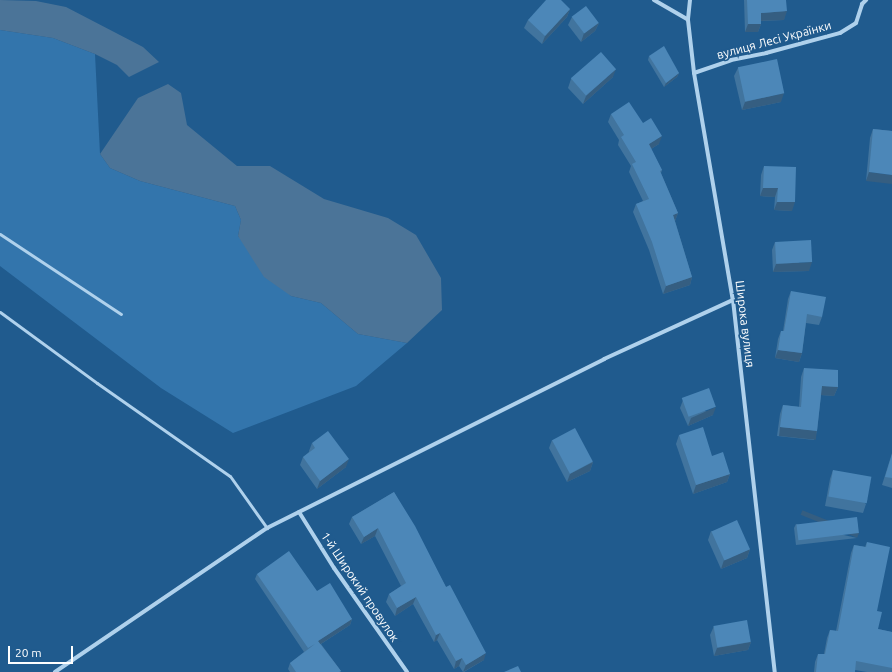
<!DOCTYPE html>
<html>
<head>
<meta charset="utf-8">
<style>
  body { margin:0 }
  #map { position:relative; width:892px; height:672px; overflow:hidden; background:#205b8e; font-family:Ubuntu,sans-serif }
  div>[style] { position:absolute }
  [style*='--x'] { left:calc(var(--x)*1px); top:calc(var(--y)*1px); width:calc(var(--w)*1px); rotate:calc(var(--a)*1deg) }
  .green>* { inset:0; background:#3375ac }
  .water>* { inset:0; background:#4b7498 }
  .lane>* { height:3px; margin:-1.5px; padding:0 1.5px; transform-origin:1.5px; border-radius:1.5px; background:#afd1ec }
  .street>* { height:4px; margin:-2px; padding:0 2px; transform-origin:2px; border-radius:2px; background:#afd1ec }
  .wall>* { inset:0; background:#41749e }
  .shaded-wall>* { inset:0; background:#355e81; transform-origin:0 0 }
  .building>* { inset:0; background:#4c87b8; transform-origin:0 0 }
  span { translate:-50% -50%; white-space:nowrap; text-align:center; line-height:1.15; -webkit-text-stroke:3.5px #205b8e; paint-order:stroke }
  .street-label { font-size:12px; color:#fff }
  .scale { position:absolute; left:8px; top:646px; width:65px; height:18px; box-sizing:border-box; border:2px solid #fff; border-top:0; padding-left:5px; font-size:12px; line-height:14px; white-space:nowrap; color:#fff; -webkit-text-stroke:3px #205b8e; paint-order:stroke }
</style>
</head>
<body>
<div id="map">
  <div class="green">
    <i style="clip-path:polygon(0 30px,53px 38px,95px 54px,100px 154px,110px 168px,140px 181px,235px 206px,241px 220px,238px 236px,291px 296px,321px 303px,358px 334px,407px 343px,356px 386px,233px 433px,161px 388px,0 266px)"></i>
  </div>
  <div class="water">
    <i style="clip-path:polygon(0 0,36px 1px,66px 7px,143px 47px,159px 62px,129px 77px,117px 65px,95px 54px,53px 38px,0 30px)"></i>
    <i style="clip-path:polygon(168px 84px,181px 93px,187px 125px,237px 166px,270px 166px,324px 199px,388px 218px,416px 235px,441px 278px,442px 310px,407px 343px,358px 334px,321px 303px,291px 296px,264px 277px,238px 236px,241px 220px,235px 206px,140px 181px,110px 168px,100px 154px,138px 98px)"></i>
  </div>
  <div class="lane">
    <i style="--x:0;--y:234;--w:145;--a:33.5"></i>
    <i style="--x:0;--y:312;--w:120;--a:36.2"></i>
    <i style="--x:97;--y:383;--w:162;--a:35"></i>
    <i style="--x:230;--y:476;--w:64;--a:54.6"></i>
  </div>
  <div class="street">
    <i style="--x:654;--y:0;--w:39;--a:30"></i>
    <i style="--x:690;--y:0;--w:20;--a:96"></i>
    <i style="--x:688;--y:20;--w:53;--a:83.5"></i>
    <i style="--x:694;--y:73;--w:230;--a:80.3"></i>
    <i style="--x:733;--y:300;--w:374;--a:83.6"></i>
    <i style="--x:694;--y:73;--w:39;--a:-19"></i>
    <i style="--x:731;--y:60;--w:36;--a:-11"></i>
    <i style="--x:766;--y:53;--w:77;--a:-15.1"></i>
    <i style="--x:840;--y:33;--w:19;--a:-32"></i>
    <i style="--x:856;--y:23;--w:20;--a:-72"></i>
    <i style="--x:862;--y:4;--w:6;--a:-45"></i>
    <i style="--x:299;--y:512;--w:66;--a:58"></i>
    <i style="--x:334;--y:568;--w:127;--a:54.9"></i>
    <i style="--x:55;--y:672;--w:256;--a:-34.2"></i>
    <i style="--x:267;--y:528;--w:377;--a:-26.6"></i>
    <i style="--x:604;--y:359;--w:142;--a:-24.6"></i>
  </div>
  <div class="wall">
    <i style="clip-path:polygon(744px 0,786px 0,784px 20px,761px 21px,761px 24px,758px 32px,745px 32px)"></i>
    <i style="clip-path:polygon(570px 9px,567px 17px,542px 44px,524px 28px,528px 20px)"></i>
    <i style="clip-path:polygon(572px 17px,599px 23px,595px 31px,581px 42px,568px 25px)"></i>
    <i style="clip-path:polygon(649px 56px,679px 73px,677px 77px,664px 87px,648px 60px)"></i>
    <i style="clip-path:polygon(738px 68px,781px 102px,742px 110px,734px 76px)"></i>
    <i style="clip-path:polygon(613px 77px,583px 104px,568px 88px,571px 79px)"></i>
    <i style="clip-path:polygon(611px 114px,643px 123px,659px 144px,651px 149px,662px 170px,661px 173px,678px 213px,675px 221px,692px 277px,690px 285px,663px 294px,649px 250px,633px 212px,636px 204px,643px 201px,629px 172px,631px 166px,618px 145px,619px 140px,608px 122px)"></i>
    <i style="clip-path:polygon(873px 129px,892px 131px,866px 181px,870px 138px)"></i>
    <i style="clip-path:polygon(764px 166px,792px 211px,774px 210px,775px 197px,760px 196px,761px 175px)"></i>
    <i style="clip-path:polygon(775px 242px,809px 271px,773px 272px,772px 250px)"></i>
    <i style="clip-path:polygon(791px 291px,822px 317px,819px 325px,806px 323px,802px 353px,799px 362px,775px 358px,778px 339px,781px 331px,783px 331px,788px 299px)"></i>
    <i style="clip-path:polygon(804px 368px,838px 387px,834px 396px,821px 395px,817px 431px,814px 440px,777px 436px,780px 414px,783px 405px,799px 407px,801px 377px)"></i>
    <i style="clip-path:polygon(683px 400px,713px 415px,688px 426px,680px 408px)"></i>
    <i style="clip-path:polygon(679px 435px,712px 456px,730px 474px,727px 482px,693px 494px,676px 444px)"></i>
    <i style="clip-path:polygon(552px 440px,593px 462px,590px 471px,567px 482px,549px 448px)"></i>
    <i style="clip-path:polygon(312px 443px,346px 467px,317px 489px,300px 465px,303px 457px,309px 452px,309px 451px)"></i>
    <i style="clip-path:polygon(892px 453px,892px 488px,882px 485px)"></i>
    <i style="clip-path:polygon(833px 470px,866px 504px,863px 513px,825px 506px,830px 479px)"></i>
    <i style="clip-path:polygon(394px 492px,446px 587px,484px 660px,464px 672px,463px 672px,459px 666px,454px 669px,437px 640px,434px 642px,413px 604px,395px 616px,386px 602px,389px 594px,401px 586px,375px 536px,361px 544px,349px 524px,352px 517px)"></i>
    <i style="clip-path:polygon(796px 524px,857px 538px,796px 545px,794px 528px)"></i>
    <i style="clip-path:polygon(711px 531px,750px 549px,747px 558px,721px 569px,708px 540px)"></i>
    <i style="clip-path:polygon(867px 542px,877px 611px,878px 629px,892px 632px,892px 672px,867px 672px,855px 670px,855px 672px,814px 672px,815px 662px,818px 654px,824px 654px,827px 638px,830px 630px,836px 631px,851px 553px,854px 545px,865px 547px)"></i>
    <i style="clip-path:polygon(257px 574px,317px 591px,352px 619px,350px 625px,321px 644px,341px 671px,340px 672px,290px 672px,288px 669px,290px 663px,304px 652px,255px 579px)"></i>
    <i style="clip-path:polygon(714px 626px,751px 642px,748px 650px,714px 656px,710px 635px)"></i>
  </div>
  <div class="shaded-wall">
    <i style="clip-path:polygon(570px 9px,567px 17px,542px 44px,545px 36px)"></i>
    <i style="clip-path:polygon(787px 11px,784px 20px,758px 21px,761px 13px)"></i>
    <i style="clip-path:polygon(599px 23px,595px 31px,581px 42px,584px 33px)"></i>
    <i style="clip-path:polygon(748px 24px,761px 24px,758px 32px,745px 32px)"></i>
    <i style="clip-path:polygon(616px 69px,613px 77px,583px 104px,586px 96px)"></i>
    <i style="clip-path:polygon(679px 73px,677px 77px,664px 87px,666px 83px)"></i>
    <i style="clip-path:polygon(784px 93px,781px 102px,742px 110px,745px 102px)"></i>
    <i style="clip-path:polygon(662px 136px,659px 144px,646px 152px,649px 144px)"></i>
    <i style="clip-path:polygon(869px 172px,892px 175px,892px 184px,866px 181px)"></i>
    <i style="clip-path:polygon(763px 188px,778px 188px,775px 197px,760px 196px)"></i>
    <i style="clip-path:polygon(777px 202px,795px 202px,792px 211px,774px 210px)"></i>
    <i style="clip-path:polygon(678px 213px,675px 221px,673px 215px)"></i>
    <i style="clip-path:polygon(812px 262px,809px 271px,773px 272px,776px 264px)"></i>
    <i style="clip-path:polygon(692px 277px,690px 285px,663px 294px,666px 286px)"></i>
    <i style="clip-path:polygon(778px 350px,802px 353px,799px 362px,775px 358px)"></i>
    <i style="clip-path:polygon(822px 386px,838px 387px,834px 396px,819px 395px)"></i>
    <i style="clip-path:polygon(716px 407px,713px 415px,688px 426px,691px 418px)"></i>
    <i style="left:780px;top:427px;width:37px;height:9px;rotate:6deg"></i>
    <i style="clip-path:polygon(349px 459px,346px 467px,317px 489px,320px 481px)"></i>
    <i style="clip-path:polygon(593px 462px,590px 471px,567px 482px,570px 474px)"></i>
    <i style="clip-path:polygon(730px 474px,727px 482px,693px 494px,696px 485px)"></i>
    <i style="clip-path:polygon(378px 528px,375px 536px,361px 544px,364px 537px)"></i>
    <i style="left:859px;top:533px;width:5px;height:61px;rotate:112deg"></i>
    <i style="clip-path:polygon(750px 549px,747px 558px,721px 569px,724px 560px)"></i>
    <i style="clip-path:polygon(416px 597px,413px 604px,395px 616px,397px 608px)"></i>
    <i style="clip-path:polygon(352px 619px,350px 625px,316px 647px,318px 641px)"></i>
    <i style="clip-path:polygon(440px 633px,437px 640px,434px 642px,436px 635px)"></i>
    <i style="clip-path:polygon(751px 642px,748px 650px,714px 656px,717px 648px)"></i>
    <i style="clip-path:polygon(486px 653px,484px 660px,463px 672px,466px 665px)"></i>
    <i style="clip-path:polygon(462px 658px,459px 666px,454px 669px,456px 661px)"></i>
  </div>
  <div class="building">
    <i style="clip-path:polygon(546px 0,561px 0,570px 9px,545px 36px,528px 20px)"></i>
    <i style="clip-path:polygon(747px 0,786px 0,787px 11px,761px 13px,761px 24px,748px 24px)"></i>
    <i style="left:586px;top:6px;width:21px;height:18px;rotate:53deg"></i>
    <i style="clip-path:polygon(664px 46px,679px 73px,666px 83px,649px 56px)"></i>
    <i style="left:601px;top:52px;width:23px;height:40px;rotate:49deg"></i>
    <i style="left:777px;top:59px;width:35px;height:40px;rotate:78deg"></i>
    <i style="clip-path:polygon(629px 102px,643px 123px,651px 118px,662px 136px,649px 144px,662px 170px,660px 171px,678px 213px,673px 215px,692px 277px,666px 286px,652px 242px,636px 204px,649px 199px,632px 164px,636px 162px,621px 137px,624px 135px,611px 114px)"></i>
    <i style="clip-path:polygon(873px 129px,892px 131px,892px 175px,869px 172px)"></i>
    <i style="clip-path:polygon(764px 166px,796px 167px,795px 202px,777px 202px,778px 188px,763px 188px)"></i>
    <i style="left:811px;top:240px;width:22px;height:36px;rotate:87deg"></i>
    <i style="clip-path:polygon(791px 291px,826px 297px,822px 317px,807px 314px,802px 353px,778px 350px,781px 331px,784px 331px)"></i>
    <i style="clip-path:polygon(804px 368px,838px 370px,838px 387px,822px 386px,817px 431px,780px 427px,783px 405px,801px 407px)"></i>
    <i style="left:709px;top:388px;width:20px;height:29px;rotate:70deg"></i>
    <i style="clip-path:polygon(703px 427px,712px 456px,723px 452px,730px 474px,696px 485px,679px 435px)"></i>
    <i style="left:575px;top:428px;width:38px;height:26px;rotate:62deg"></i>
    <i style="clip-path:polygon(328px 431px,349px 459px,320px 481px,303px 457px,315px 448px,312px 443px)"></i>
    <i style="clip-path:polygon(892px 454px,892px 478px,885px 477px)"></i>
    <i style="left:833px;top:470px;width:39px;height:27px;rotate:10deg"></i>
    <i style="clip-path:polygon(394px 492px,415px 526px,446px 587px,450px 585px,486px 653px,466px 665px,462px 658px,456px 661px,440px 633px,436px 635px,416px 597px,397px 608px,389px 594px,406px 583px,378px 528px,364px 537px,352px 517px)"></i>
    <i style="left:857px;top:517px;width:16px;height:61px;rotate:83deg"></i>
    <i style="left:737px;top:520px;width:32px;height:28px;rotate:66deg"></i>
    <i style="clip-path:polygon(867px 542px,890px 547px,877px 611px,882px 612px,878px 629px,892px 632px,892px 668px,856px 661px,855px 672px,816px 672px,818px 654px,825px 654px,830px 630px,838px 631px,854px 545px,866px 547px)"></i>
    <i style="clip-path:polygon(289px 551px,317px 591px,330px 583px,352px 619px,318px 641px,341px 671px,339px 672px,296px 672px,290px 663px,315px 644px,308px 648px,257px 574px)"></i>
    <i style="left:747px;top:620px;width:22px;height:34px;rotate:80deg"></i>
    <i style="clip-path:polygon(518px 666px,521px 672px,504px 672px)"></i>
  </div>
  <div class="street-label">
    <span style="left:774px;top:40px;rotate:-15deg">вулиця Лесі Українки</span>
    <span style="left:745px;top:324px;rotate:83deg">Широка вулиця</span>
    <span style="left:360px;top:587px;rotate:56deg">1-й Широкий провулок</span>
  </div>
  <div class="scale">20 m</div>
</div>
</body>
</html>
